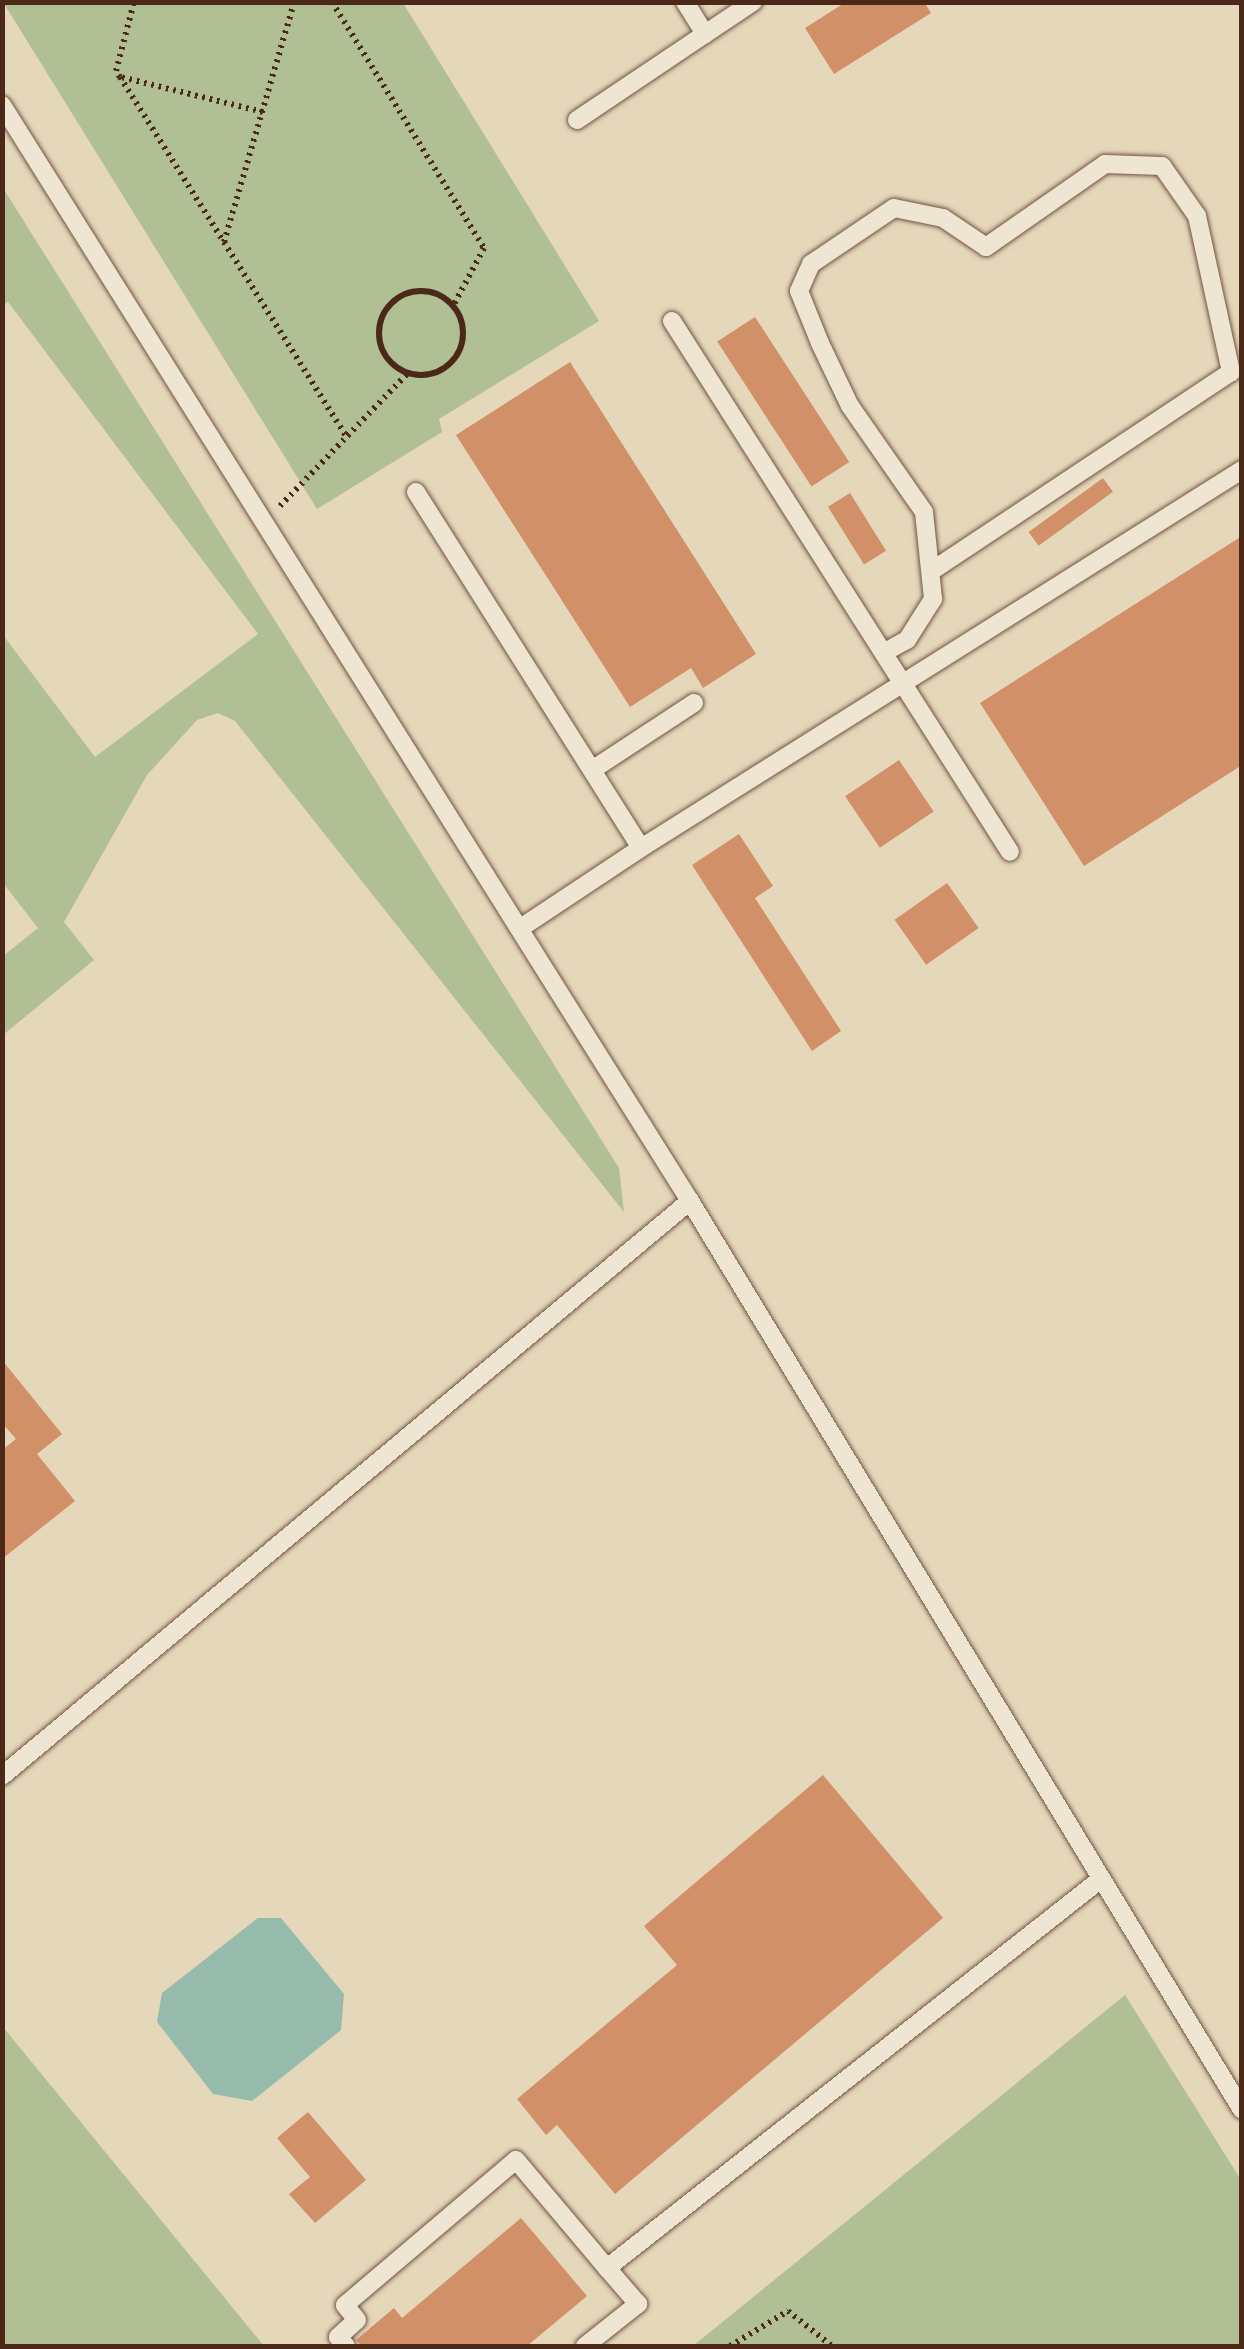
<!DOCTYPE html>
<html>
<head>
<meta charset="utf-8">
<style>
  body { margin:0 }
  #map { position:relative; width:1244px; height:2349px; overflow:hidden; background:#e5d7ba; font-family:"Gentium Book Plus",serif }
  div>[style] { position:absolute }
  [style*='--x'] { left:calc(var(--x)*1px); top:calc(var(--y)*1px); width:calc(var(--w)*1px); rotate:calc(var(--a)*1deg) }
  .green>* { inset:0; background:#b0bf94 }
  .water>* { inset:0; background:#96baac }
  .building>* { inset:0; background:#d29068; transform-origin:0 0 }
  .path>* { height:6px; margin-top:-3px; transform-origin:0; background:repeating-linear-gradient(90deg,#4b2817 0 2.5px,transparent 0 7.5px) }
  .path>.ring { margin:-3px; padding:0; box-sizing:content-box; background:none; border:6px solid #4b2817; border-radius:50% }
  .roads { filter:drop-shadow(0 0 2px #725440) drop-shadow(0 0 2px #725440) }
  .service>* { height:18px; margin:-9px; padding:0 9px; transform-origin:9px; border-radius:9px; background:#eee5d2 }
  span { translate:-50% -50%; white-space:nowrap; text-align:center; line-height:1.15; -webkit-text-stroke:8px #eee5d2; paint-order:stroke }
  .frame { position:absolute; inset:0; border:5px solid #4b2817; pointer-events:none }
</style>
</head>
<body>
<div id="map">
  <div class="green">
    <i style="clip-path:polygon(3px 2px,403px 3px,599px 321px,439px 419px,442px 432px,317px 509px)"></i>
    <i style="clip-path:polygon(3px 188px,619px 1168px,624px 1212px,235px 721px,218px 713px,197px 720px,147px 775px,64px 922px,94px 960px,3px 1035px,3px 956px,38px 928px,3px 883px,3px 635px,95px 757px,258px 634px,8px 302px,3px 305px)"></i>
    <i style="clip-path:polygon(1125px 1995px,1241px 2180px,1241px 2346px,693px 2346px)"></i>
    <i style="clip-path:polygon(3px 2027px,264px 2346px,3px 2346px)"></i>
  </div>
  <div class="water">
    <i style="clip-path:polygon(258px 1918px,281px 1918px,344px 1994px,341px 2030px,252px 2101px,213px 2094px,157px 2022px,162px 1993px)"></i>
  </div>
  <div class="building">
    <i style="clip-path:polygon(846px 2px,924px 2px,931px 13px,834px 74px,805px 28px)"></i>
    <i style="left:755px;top:317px;width:173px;height:45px;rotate:57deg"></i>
    <i style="clip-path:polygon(570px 362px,756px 654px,703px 688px,691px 668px,630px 707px,456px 435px)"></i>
    <i style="left:1103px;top:478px;width:17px;height:92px;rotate:54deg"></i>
    <i style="left:850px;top:493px;width:68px;height:26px;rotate:58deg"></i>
    <i style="clip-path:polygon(1242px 536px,1242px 765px,1084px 866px,980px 703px)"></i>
    <i style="left:899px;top:760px;width:62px;height:65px;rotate:56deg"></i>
    <i style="clip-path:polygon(739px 834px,773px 886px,755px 898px,841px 1031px,812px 1051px,692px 865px)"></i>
    <i style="left:947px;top:883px;width:55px;height:64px;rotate:55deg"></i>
    <i style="clip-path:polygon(2px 1360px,62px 1434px,37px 1454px,75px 1501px,2px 1559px,2px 1450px,16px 1439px,2px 1423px)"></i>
    <i style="clip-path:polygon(823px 1775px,943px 1918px,615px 2194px,557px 2125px,546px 2135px,517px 2099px,677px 1965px,644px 1926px)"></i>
    <i style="clip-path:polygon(308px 2112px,366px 2180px,315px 2223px,289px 2194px,310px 2177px,277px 2138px)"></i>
    <i style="clip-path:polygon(521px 2218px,587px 2296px,527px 2346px,362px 2346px,356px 2340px,394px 2308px,402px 2318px)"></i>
  </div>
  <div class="path">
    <i style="--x:332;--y:2;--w:289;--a:58.3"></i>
    <i style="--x:484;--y:248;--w:66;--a:118.1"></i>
    <i style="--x:120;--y:77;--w:7;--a:-124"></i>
    <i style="--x:116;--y:71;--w:71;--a:-75.4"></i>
    <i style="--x:263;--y:112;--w:147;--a:-166.2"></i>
    <i style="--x:120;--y:77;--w:424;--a:57.8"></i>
    <i style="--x:224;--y:242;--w:250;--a:-73.7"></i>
    <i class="ring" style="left:379px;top:291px;width:78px;height:78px"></i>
    <i style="--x:280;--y:506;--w:185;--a:-46.1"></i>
    <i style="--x:730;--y:2346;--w:68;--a:-31.1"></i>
    <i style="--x:788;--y:2311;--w:56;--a:38.5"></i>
  </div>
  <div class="roads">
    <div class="service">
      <i style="--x:705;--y:34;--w:58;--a:-33.7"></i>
      <i style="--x:2;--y:105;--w:1294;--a:57.88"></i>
      <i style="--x:690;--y:1201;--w:1063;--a:58.73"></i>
      <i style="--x:577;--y:120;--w:154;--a:-33.9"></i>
      <i style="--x:705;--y:34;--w:38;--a:-122"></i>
      <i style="--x:672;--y:321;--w:629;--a:57.52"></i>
      <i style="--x:416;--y:492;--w:421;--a:57.7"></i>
      <i style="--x:641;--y:848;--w:146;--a:146.4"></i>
      <i style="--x:885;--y:652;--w:25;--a:-29"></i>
      <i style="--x:907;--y:640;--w:49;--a:-57.6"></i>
      <i style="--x:933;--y:599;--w:87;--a:-95.9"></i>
      <i style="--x:924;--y:512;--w:129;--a:-124.9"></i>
      <i style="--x:850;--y:406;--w:70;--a:-115.5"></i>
      <i style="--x:820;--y:343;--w:56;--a:-112"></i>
      <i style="--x:799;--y:291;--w:30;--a:-66"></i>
      <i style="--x:811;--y:264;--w:100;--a:-34"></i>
      <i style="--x:894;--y:208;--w:50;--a:11.5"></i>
      <i style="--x:943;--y:218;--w:52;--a:34"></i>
      <i style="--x:986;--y:247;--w:145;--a:-34.9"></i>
      <i style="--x:1105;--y:164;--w:57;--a:2"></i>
      <i style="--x:1162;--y:166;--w:61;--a:55"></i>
      <i style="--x:1197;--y:216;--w:160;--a:77.7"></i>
      <i style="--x:1231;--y:372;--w:356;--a:146.4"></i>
      <i style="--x:592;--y:770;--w:122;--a:-33.3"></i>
      <i style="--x:641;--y:848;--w:710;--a:-32.17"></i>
      <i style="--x:2;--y:1776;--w:897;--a:-39.89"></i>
      <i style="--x:346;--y:2346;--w:12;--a:-132"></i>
      <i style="--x:338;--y:2337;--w:25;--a:-42"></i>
      <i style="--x:357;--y:2320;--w:19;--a:-129"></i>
      <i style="--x:345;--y:2305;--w:224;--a:-40.3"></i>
      <i style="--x:516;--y:2160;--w:141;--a:49.9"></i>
      <i style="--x:607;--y:2268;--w:629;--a:-38.22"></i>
      <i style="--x:585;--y:2346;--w:68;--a:-38.4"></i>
      <i style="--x:638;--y:2304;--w:48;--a:-130.7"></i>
    </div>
  </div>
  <div class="frame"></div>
</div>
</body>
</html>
